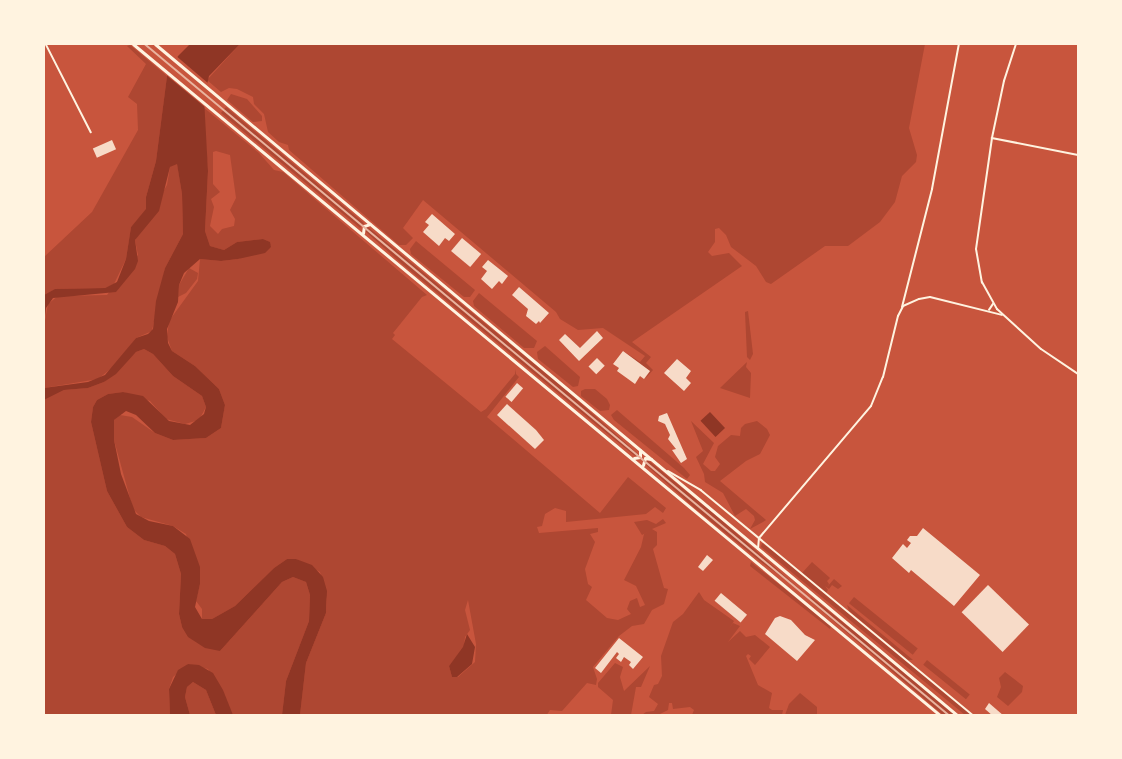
<!DOCTYPE html>
<html>
<head>
<meta charset="utf-8">
<style>
  body { margin:0 }
  #map { position:relative; width:1122px; height:759px; overflow:hidden; background:#c8553d; font-family:Mulish,sans-serif }
  div>[style] { position:absolute }
  [style*='--x'] { left:calc(var(--x)*1px); top:calc(var(--y)*1px); width:calc(var(--w)*1px); rotate:calc(var(--a)*1deg) }
  .green>* { inset:0; background:#ae4732; transform-origin:0 0 }
  .water>* { inset:0; background:#8f3625; transform-origin:0 0 }
  .pier>* { inset:0; background:#c8553d }
  .building>* { inset:0; background:#f7dbc8; transform-origin:0 0 }
  .minor>* { height:1.5px; margin:-0.75px; padding:0 0.75px; transform-origin:0.75px; border-radius:0.75px; background:#fff3e0 }
  .tertiary>* { height:2px; margin:-1px; padding:0 1px; transform-origin:1px; border-radius:1px; background:#fff3e0 }
  .primary>* { height:3px; margin:-1.5px; padding:0 1.5px; transform-origin:1.5px; border-radius:1.5px; background:#fff3e0 }
  .tram>* { height:1.5px; margin:-0.75px; padding:0 0.75px; transform-origin:0.75px; border-radius:0.75px; background:#e9b49f }
  span { translate:-50% -50%; white-space:nowrap; text-align:center; line-height:1.15; -webkit-text-stroke:4.5px #fff3e0; paint-order:stroke }
  .frame { position:absolute; inset:0; border:45px solid #fff3e0; pointer-events:none }
</style>
</head>
<body>
<div id="map">
  <div class="green">
    <i style="clip-path:polygon(240px 44px,925px 44px,909px 128px,917px 155px,916px 162px,902px 176px,895px 202px,880px 222px,848px 246px,825px 246px,771px 284px,766px 282px,756px 266px,731px 247px,726px 235px,719px 228px,715px 229px,715px 242px,708px 252px,712px 256px,729px 253px,742px 266px,632px 342px,651px 357px,646px 363px,653px 370px,645px 379px,650px 371px,623px 351px,640px 362px,645px 356px,603px 328px,578px 330px,560px 319px,556px 312px,423px 200px,403px 228px,413px 238px,406px 245px,399px 245px,289px 150px,288px 145px,279px 142px,268px 132px,264px 114px,254px 104px,253px 97px,237px 89px,229px 88px,221px 92px,207px 80px)"></i>
    <i style="clip-path:polygon(130px 45px,167px 76px,156px 161px,146px 197px,146px 210px,131px 227px,126px 259px,114px 284px,105px 288px,56px 289px,44px 295px,44px 257px,92px 212px,138px 130px,137px 104px,128px 97px,146px 64px,127px 46px)"></i>
    <i style="clip-path:polygon(231px 94px,247px 99px,262px 116px,262px 121px,253px 122px,227px 100px)"></i>
    <i style="clip-path:polygon(evenodd,203px 107px,259px 153px,274px 170px,283px 172px,427px 295px,422px 297px,393px 333px,395px 335px,392px 339px,481px 412px,486px 409px,515px 374px,516px 369px,516px 374px,519px 377px,487px 417px,600px 513px,628px 477px,666px 508px,663px 513px,655px 507px,646px 514px,566px 522px,566px 511px,555px 508px,545px 514px,542px 526px,537px 527px,539px 533px,598px 528px,598px 532px,590px 534px,595px 542px,585px 569px,588px 584px,592px 587px,586px 600px,607px 618px,618px 620px,631px 614px,627px 609px,630px 601px,637px 598px,640px 607px,645px 605px,636px 586px,624px 580px,641px 547px,644px 534px,651px 530px,642px 535px,634px 522px,647px 520px,656px 524px,663px 519px,666px 523px,652px 529px,657px 532px,657px 545px,653px 549px,664px 588px,668px 589px,664px 604px,652px 610px,644px 624px,632px 626px,619px 636px,593px 667px,597px 679px,596px 685px,587px 683px,562px 711px,550px 710px,546px 716px,300px 715px,306px 663px,326px 613px,327px 599px,320px 572px,296px 559px,287px 559px,274px 568px,235px 606px,212px 619px,202px 619px,202px 609px,196px 601px,200px 584px,186px 534px,173px 526px,141px 517px,133px 509px,114px 440px,114px 420px,120px 415px,132px 417px,155px 433px,173px 440px,206px 438px,221px 428px,225px 405px,219px 389px,195px 366px,172px 351px,167px 337px,169px 321px,198px 281px,200px 259px,221px 261px,238px 259px,271px 247px,269px 242px,263px 239px,237px 242px,224px 250px,210px 246px,205px 231px,208px 171px,203px 107px,216px 151px,230px 155px,236px 198px,230px 210px,235px 219px,234px 226px,222px 229px,218px 234px,210px 226px,214px 207px,211px 199px,220px 192px,213px 184px,213px 152px,216px 151px,203px 107px,468px 600px,476px 644px,475px 662px,458px 677px,452px 677px,449px 666px,464px 647px,465px 637px,470px 630px,465px 610px,468px 600px)"></i>
    <i style="clip-path:polygon(226px 107px,364px 223px,360px 228px,221px 113px)"></i>
    <i style="clip-path:polygon(177px 163px,182px 194px,183px 234px,165px 268px,152px 331px,136px 338px,113px 367px,98px 379px,44px 388px,44px 326px,48px 304px,58px 296px,107px 295px,138px 255px,135px 240px,167px 185px,170px 167px)"></i>
    <i style="clip-path:polygon(368px 227px,566px 390px,639px 455px,635px 456px,599px 427px,402px 264px,365px 231px,365px 228px)"></i>
    <i style="clip-path:polygon(416px 241px,475px 290px,470px 297px,464px 297px,411px 254px,410px 249px)"></i>
    <i style="clip-path:polygon(189px 268px,198px 273px,197px 279px,186px 293px,178px 297px,179px 285px)"></i>
    <i style="clip-path:polygon(479px 293px,537px 341px,534px 348px,524px 348px,474px 306px,473px 301px)"></i>
    <i style="clip-path:polygon(748px 311px,753px 354px,750px 360px,747px 357px,745px 312px)"></i>
    <i style="clip-path:polygon(545px 346px,580px 377px,578px 386px,573px 387px,538px 359px,537px 352px)"></i>
    <i style="clip-path:polygon(144px 349px,153px 354px,173px 376px,202px 396px,206px 407px,199px 420px,185px 424px,166px 419px,150px 401px,123px 392px,108px 394px,97px 400px,93px 407px,91px 422px,107px 491px,127px 527px,144px 540px,165px 546px,175px 554px,181px 574px,179px 614px,182px 627px,220px 651px,282px 582px,293px 577px,306px 582px,310px 595px,309px 621px,286px 681px,282px 715px,233px 715px,208px 669px,188px 664px,173px 677px,169px 689px,170px 715px,44px 715px,44px 400px,64px 390px,88px 388px,104px 382px,136px 352px)"></i>
    <i style="clip-path:polygon(747px 362px,746px 367px,751px 373px,750px 398px,720px 388px)"></i>
    <i style="clip-path:polygon(585px 389px,595px 389px,607px 399px,610px 405px,609px 410px,600px 411px,581px 396px,581px 391px)"></i>
    <i style="clip-path:polygon(617px 410px,684px 468px,690px 475px,687px 479px,614px 420px,611px 415px)"></i>
    <i style="clip-path:polygon(691px 421px,714px 443px,703px 464px,711px 471px,715px 471px,720px 464px,715px 457px,718px 446px,731px 435px,740px 436px,741px 428px,745px 424px,757px 421px,767px 429px,770px 435px,760px 454px,746px 461px,720px 481px,766px 520px,763px 522px,750px 529px,755px 520px,754px 516px,746px 509px,735px 516px,723px 493px,705px 482px,704px 474px,696px 457px,703px 451px)"></i>
    <i style="clip-path:polygon(646px 461px,649px 461px,718px 517px,804px 593px,761px 562px,698px 511px,646px 465px)"></i>
    <i style="clip-path:polygon(762px 543px,785px 560px,973px 715px,965px 715px,761px 547px)"></i>
    <i style="clip-path:polygon(751px 562px,831px 626px,830px 629px,750px 566px)"></i>
    <i style="clip-path:polygon(812px 562px,830px 578px,827px 581px,829px 584px,827px 587px,834px 579px,842px 586px,838px 589px,832px 585px,829px 589px,825px 586px,828px 590px,826px 593px,802px 573px)"></i>
    <i style="clip-path:polygon(699px 592px,704px 600px,734px 621px,729px 629px,733px 623px,740px 626px,728px 642px,740px 631px,746px 637px,755px 635px,770px 647px,755px 665px,749px 659px,751px 656px,748px 654px,746px 656px,758px 685px,772px 693px,769px 708px,772px 710px,783px 710px,782px 715px,692px 715px,694px 710px,690px 707px,673px 709px,672px 703px,669px 703px,668px 710px,658px 715px,642px 715px,646px 712px,654px 711px,658px 704px,649px 697px,654px 685px,658px 684px,662px 676px,661px 656px,673px 622px,683px 614px)"></i>
    <i style="clip-path:polygon(811px 597px,859px 635px,956px 715px,943px 715px,809px 600px)"></i>
    <i style="left:854px;top:597px;width:82px;height:8px;rotate:39deg"></i>
    <i style="clip-path:polygon(847px 605px,913px 660px,908px 660px,849px 611px)"></i>
    <i style="left:927px;top:660px;width:55px;height:6px;rotate:39deg"></i>
    <i style="clip-path:polygon(615px 663px,623px 667px,620px 677px,624px 691px,650px 666px,641px 687px,636px 687px,631px 715px,611px 715px,613px 700px,598px 687px,598px 683px)"></i>
    <i style="clip-path:polygon(1005px 672px,1023px 686px,1022px 692px,1008px 706px,997px 697px,1001px 687px,999px 678px)"></i>
    <i style="clip-path:polygon(193px 682px,206px 690px,216px 715px,190px 715px,185px 697px,187px 687px)"></i>
    <i style="clip-path:polygon(800px 693px,817px 707px,817px 715px,785px 715px,789px 704px)"></i>
  </div>
  <div class="water">
    <i style="clip-path:polygon(190px 44px,240px 44px,209px 76px,204px 98px,208px 171px,205px 231px,210px 246px,224px 250px,237px 242px,263px 239px,270px 242px,271px 247px,265px 253px,238px 259px,221px 261px,200px 259px,184px 273px,179px 285px,178px 302px,167px 329px,168px 343px,172px 351px,195px 366px,219px 389px,225px 405px,221px 428px,206px 438px,173px 440px,155px 433px,136px 415px,126px 411px,114px 420px,114px 440px,121px 474px,136px 514px,149px 521px,173px 526px,190px 539px,200px 567px,200px 584px,195px 607px,202px 619px,212px 619px,235px 606px,274px 568px,287px 559px,296px 559px,312px 565px,323px 577px,327px 591px,326px 613px,306px 663px,300px 715px,282px 715px,286px 681px,309px 621px,310px 595px,306px 582px,293px 577px,282px 582px,220px 651px,205px 648px,188px 637px,182px 627px,179px 614px,181px 574px,175px 554px,165px 546px,144px 540px,127px 527px,107px 491px,91px 422px,93px 407px,97px 400px,108px 394px,123px 392px,143px 396px,169px 421px,190px 425px,204px 414px,206px 407px,202px 396px,173px 376px,153px 354px,144px 349px,136px 352px,116px 374px,104px 382px,88px 388px,64px 390px,44px 400px,44px 388px,88px 382px,105px 375px,136px 338px,148px 334px,153px 329px,156px 301px,165px 268px,183px 234px,182px 194px,177px 164px,170px 167px,159px 211px,135px 240px,138px 261px,135px 269px,116px 292px,53px 298px,46px 308px,44px 326px,44px 295px,55px 289px,105px 288px,117px 282px,126px 259px,131px 227px,146px 209px,146px 197px,156px 161px,167px 76px,178px 56px)"></i>
    <i style="left:710px;top:412px;width:22px;height:13px;rotate:47deg"></i>
    <i style="clip-path:polygon(467px 634px,475px 647px,472px 664px,457px 677px,452px 677px,449px 666px,463px 647px)"></i>
    <i style="clip-path:polygon(188px 664px,199px 665px,213px 673px,223px 690px,233px 715px,216px 715px,206px 690px,193px 682px,187px 687px,185px 697px,190px 715px,170px 715px,169px 689px,178px 670px)"></i>
  </div>
  <div class="pier">
    <i style="clip-path:polygon(175px 55px,209px 84px,206px 108px,165px 74px)"></i>
  </div>
  <div class="building">
    <i style="left:112px;top:140px;width:10px;height:21px;rotate:66deg"></i>
    <i style="clip-path:polygon(432px 214px,455px 234px,449px 241px,445px 238px,439px 246px,423px 232px,429px 225px,425px 222px)"></i>
    <i style="left:462px;top:238px;width:25px;height:17px;rotate:40deg"></i>
    <i style="clip-path:polygon(488px 260px,508px 276px,502px 284px,499px 281px,492px 289px,481px 279px,487px 271px,482px 267px)"></i>
    <i style="clip-path:polygon(519px 287px,549px 313px,540px 323px,539px 321px,536px 324px,526px 316px,528px 309px,512px 295px)"></i>
    <i style="clip-path:polygon(597px 331px,603px 338px,579px 361px,559px 340px,565px 334px,580px 348px)"></i>
    <i style="clip-path:polygon(623px 351px,650px 371px,644px 379px,640px 376px,635px 384px,617px 371px,619px 368px,613px 364px)"></i>
    <i style="left:597px;top:358px;width:11px;height:12px;rotate:45deg"></i>
    <i style="clip-path:polygon(677px 359px,691px 371px,686px 378px,691px 383px,684px 391px,664px 373px)"></i>
    <i style="left:517px;top:383px;width:8px;height:18px;rotate:40deg"></i>
    <i style="clip-path:polygon(507px 404px,536px 430px,544px 440px,535px 449px,497px 415px)"></i>
    <i style="clip-path:polygon(667px 413px,687px 459px,681px 463px,672px 450px,676px 449px,668px 439px,670px 435px,665px 424px,658px 421px,659px 416px)"></i>
    <i style="clip-path:polygon(923px 528px,980px 575px,954px 606px,911px 570px,909px 573px,892px 558px,903px 544px,907px 548px,911px 543px,907px 540px,910px 536px,917px 536px)"></i>
    <i style="clip-path:polygon(707px 555px,713px 560px,703px 571px,698px 567px)"></i>
    <i style="left:988px;top:585px;width:57px;height:38px;rotate:44deg"></i>
    <i style="left:721px;top:593px;width:34px;height:10px;rotate:40deg"></i>
    <i style="clip-path:polygon(780px 616px,791px 620px,805px 635px,815px 640px,797px 661px,765px 634px,775px 618px)"></i>
    <i style="clip-path:polygon(619px 638px,643px 657px,633px 669px,629px 665px,631px 662px,624px 657px,621px 662px,616px 658px,619px 654px,617px 652px,601px 673px,595px 668px)"></i>
    <i style="clip-path:polygon(989px 703px,1004px 716px,993px 716px,985px 709px)"></i>
  </div>
  <div class="minor">
    <i style="--x:46;--y:44;--w:99;--a:62.9"></i>
    <i style="--x:992;--y:138;--w:58;--a:-78.1"></i>
    <i style="--x:1004;--y:81;--w:39;--a:-72"></i>
    <i style="--x:989;--y:310;--w:7;--a:-56"></i>
    <i style="--x:668;--y:471;--w:38;--a:30"></i>
    <i style="--x:701;--y:490;--w:354;--a:39.6"></i>
  </div>
  <div class="tertiary">
    <i style="--x:1078;--y:155;--w:88;--a:-168.8"></i>
    <i style="--x:992;--y:138;--w:112;--a:98.2"></i>
    <i style="--x:976;--y:249;--w:34;--a:80"></i>
    <i style="--x:982;--y:282;--w:31;--a:61"></i>
    <i style="--x:997;--y:309;--w:59;--a:42.3"></i>
    <i style="--x:1041;--y:349;--w:45;--a:34"></i>
    <i style="--x:902;--y:307;--w:122;--a:-75.7"></i>
    <i style="--x:932;--y:189;--w:147;--a:-79.5"></i>
    <i style="--x:758;--y:549;--w:11;--a:-85"></i>
    <i style="--x:759;--y:538;--w:173;--a:-49.7"></i>
    <i style="--x:871;--y:406;--w:31;--a:-68"></i>
    <i style="--x:883;--y:377;--w:63;--a:-76.2"></i>
    <i style="--x:898;--y:316;--w:11;--a:-63"></i>
    <i style="--x:903;--y:306;--w:17;--a:-24"></i>
    <i style="--x:919;--y:299;--w:11;--a:-10"></i>
    <i style="--x:930;--y:297;--w:74;--a:14"></i>
  </div>
  <div class="primary">
    <i style="--x:133;--y:44;--w:1051;--a:39.75"></i>
    <i style="--x:155;--y:44;--w:1047;--a:39.92"></i>
    <i style="--x:363;--y:233;--w:7;--a:-82"></i>
    <i style="--x:364;--y:226;--w:6;--a:-18"></i>
    <i style="--x:634;--y:458;--w:6;--a:-9"></i>
    <i style="--x:640;--y:457;--w:7;--a:-90"></i>
    <i style="--x:643;--y:465;--w:7;--a:-74"></i>
    <i style="--x:645;--y:458;--w:6;--a:9"></i>
  </div>
  <div class="tram">
    <i style="--x:145;--y:44;--w:1049;--a:39.85"></i>
  </div>
  <div class="frame"></div>
</div>
</body>
</html>
